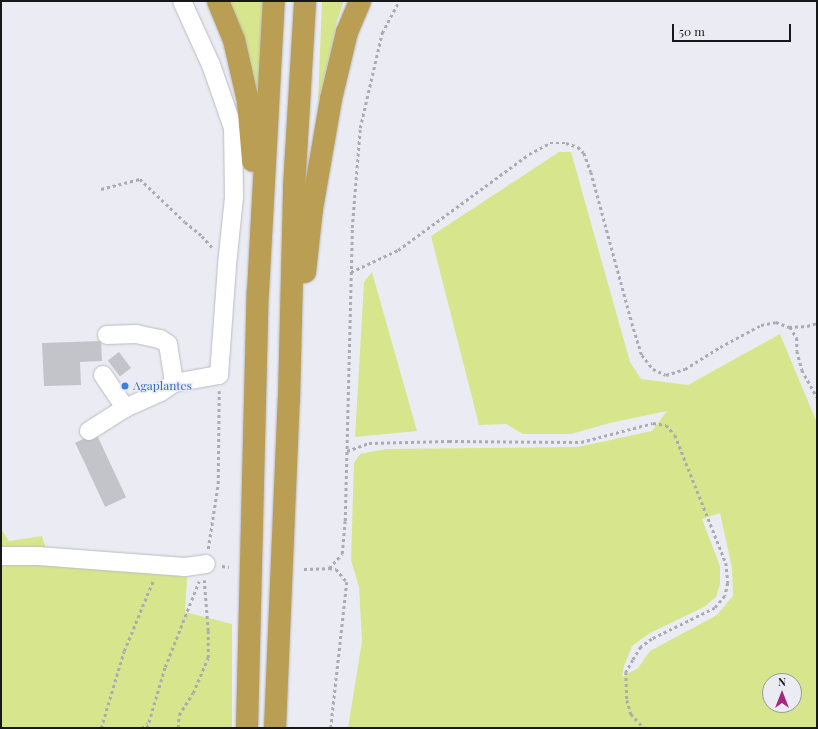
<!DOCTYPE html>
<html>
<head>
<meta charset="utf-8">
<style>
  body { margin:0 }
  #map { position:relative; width:818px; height:729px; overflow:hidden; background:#ebecf3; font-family:"Playfair Display",serif }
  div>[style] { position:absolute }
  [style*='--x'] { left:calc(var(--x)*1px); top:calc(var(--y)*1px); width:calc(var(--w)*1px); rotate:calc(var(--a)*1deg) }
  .green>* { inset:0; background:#d7e68c }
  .building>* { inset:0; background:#c2c4c9; transform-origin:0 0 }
  .path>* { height:2.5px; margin-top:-1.25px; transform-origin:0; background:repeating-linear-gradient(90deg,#abacb1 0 3px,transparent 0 6px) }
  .roads { filter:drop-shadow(0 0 1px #babbc1) drop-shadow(0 0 1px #babbc1) }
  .minor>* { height:18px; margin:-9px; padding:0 9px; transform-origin:9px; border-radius:9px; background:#fff }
  .highway>* { height:22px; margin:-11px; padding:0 11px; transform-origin:11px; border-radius:11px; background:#b99e54 }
  .dots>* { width:11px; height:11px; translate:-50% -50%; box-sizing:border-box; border:2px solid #ebecf3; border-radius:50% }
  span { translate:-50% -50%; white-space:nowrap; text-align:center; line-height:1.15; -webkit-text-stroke:3px #ebecf3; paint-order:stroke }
  .shop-label { font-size:12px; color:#366cbe }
  .left { translate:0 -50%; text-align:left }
  .frame { position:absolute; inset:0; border:2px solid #17181a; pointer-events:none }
  .north { position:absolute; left:762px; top:673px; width:40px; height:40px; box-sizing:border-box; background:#ebecf3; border:1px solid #96979c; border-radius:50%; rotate:0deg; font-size:11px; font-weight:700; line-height:16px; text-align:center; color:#17181a }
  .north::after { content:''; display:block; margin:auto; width:14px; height:18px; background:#a5287c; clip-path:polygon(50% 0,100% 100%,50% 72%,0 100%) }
  .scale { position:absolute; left:672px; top:24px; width:119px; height:18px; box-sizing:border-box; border:2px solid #17181a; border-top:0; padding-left:5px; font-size:12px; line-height:14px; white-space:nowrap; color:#17181a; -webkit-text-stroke:3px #ebecf3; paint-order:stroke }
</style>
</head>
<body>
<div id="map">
  <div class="green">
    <i style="clip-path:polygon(231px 1px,262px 1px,259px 94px)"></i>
    <i style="clip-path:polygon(322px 1px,344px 1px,337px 21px,318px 103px)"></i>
    <i style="clip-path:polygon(evenodd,559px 152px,571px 152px,630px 362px,641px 379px,688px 385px,780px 334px,817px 423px,817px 728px,348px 728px,362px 641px,359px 587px,351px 560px,354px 463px,360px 454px,386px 449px,578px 447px,652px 431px,667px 411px,610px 423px,571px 434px,523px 434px,506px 424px,479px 425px,431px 236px,559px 152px,720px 513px,732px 568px,733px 596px,717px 615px,650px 651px,638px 668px,622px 677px,624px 666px,632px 646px,650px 633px,704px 607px,716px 597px,720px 584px,720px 566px,702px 519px,720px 513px,559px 152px,770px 681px,794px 681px,794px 705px,770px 705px,770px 681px)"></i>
    <i style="clip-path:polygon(372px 272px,417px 431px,355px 437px,364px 282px)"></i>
    <i style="clip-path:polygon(1px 529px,9px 541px,42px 536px,51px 565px,187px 577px,185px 612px,232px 624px,232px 728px,1px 728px)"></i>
  </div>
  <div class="building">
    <i style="clip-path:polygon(101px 341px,102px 361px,80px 362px,81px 385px,44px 386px,42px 343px)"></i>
    <i style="left:119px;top:352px;width:20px;height:14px;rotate:53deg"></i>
    <i style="left:96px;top:433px;width:71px;height:23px;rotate:65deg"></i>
  </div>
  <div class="path">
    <i style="--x:101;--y:189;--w:40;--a:-14.4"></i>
    <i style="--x:140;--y:179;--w:62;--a:43.7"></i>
    <i style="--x:185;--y:222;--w:22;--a:39"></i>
    <i style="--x:202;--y:236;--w:15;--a:48"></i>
    <i style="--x:351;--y:272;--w:52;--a:-25.1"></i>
    <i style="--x:398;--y:250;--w:162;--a:-36.2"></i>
    <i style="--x:529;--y:154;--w:24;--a:-28"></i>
    <i style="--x:550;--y:143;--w:16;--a:0"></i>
    <i style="--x:566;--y:143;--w:13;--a:18"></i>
    <i style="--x:578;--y:147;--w:8;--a:45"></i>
    <i style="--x:584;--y:153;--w:20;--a:70"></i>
    <i style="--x:591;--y:172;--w:156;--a:74.8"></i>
    <i style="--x:632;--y:323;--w:34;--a:73"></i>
    <i style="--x:642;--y:355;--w:18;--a:52"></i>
    <i style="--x:653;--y:369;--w:14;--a:25"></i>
    <i style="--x:666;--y:375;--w:20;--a:-18"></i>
    <i style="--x:685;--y:369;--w:41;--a:-32.2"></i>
    <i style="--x:720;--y:347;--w:47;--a:-28.2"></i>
    <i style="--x:761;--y:325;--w:15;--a:-11"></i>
    <i style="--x:776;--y:322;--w:14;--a:21"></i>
    <i style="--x:789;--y:327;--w:18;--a:-3"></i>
    <i style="--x:807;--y:326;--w:10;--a:-17"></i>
    <i style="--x:790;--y:327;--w:13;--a:58"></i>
    <i style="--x:797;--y:338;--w:13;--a:90"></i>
    <i style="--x:797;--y:351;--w:20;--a:75"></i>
    <i style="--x:802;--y:370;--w:31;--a:61"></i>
    <i style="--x:347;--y:451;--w:23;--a:-20"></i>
    <i style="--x:369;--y:443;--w:80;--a:-1.4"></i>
    <i style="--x:449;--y:441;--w:132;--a:0.4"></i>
    <i style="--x:581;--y:442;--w:74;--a:-14.8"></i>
    <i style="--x:653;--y:423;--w:13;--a:9"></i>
    <i style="--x:666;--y:425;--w:13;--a:48"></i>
    <i style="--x:675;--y:435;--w:138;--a:68.3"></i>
    <i style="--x:726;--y:563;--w:20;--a:84"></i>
    <i style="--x:728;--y:583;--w:13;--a:103"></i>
    <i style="--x:725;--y:596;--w:16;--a:130"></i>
    <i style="--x:715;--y:608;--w:70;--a:153.8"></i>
    <i style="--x:652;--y:639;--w:14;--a:144"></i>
    <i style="--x:641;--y:647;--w:15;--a:122"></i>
    <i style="--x:633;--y:660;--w:14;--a:120"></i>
    <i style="--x:626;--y:672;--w:28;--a:88"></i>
    <i style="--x:627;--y:700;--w:15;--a:74"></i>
    <i style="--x:631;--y:714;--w:19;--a:47"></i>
    <i style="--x:208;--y:549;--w:66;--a:-81.3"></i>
    <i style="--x:218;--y:484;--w:93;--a:-89.4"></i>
    <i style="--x:222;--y:566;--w:7;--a:8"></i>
    <i style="--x:329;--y:568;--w:7;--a:8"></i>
    <i style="--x:336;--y:569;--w:17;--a:50"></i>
    <i style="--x:347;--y:582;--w:147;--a:96.3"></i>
    <i style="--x:304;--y:569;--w:25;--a:-2"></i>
    <i style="--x:329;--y:568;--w:19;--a:-47"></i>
    <i style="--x:342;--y:554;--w:33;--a:-85"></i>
    <i style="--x:345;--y:521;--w:293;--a:-88.6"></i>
    <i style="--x:352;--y:228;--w:100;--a:-85.4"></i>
    <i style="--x:360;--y:128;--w:98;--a:-77"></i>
    <i style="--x:382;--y:33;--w:36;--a:-62"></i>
    <i style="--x:101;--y:728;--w:80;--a:-73.4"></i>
    <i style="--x:124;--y:651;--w:76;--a:-67.5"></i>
    <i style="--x:142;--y:728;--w:7;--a:-45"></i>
    <i style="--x:147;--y:728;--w:64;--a:-73.6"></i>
    <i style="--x:165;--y:667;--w:92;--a:-68.4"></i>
    <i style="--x:178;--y:728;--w:13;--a:-86"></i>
    <i style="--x:179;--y:715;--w:26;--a:-58"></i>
    <i style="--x:193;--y:693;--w:38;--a:-67"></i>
    <i style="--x:208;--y:658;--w:27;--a:-90"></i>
    <i style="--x:208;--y:631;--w:51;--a:-94.5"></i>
  </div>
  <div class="roads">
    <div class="minor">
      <i style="--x:107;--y:335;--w:29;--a:-2"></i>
      <i style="--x:136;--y:334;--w:25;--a:12"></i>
      <i style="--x:160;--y:339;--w:9;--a:32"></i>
      <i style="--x:168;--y:344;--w:39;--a:81"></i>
      <i style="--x:174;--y:383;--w:46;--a:-10.1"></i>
      <i style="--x:219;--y:375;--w:110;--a:-85.8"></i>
      <i style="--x:227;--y:265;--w:68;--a:-84.1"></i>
      <i style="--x:234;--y:197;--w:69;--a:-90.8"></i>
      <i style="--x:233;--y:128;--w:67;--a:-109.2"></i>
      <i style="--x:211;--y:65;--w:70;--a:-114.4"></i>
      <i style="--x:103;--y:375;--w:40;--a:56"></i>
      <i style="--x:125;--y:408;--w:39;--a:-24"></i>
      <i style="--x:161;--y:392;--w:16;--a:-35"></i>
      <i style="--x:89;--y:431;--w:43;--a:-32.6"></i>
      <i style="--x:1;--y:556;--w:37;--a:0"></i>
      <i style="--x:38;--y:556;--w:147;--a:4.3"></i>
      <i style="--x:185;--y:567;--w:21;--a:-8"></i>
    </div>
    <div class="highway">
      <i style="--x:218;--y:1;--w:42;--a:67.7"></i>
      <i style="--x:234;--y:40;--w:63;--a:77.1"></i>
      <i style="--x:248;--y:101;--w:60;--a:85.2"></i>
      <i style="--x:305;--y:272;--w:63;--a:-83.7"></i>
      <i style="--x:312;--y:209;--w:112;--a:-80.2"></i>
      <i style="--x:331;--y:99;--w:69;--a:-76.6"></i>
      <i style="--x:347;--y:32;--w:34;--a:-67"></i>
      <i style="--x:247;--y:728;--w:436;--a:-88.6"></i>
      <i style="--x:258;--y:292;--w:291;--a:-86.9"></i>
      <i style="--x:275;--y:728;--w:329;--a:-87.6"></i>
      <i style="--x:289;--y:399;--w:211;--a:-88.6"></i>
      <i style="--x:294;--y:188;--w:187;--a:-86.6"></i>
    </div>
  </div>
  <div class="dots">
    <i style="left:125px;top:386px;background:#3f7fe0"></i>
  </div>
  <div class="shop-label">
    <span class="left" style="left:133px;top:386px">Agaplantes</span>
  </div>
  <div class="frame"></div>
  <div class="north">N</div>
  <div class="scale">50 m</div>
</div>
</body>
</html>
